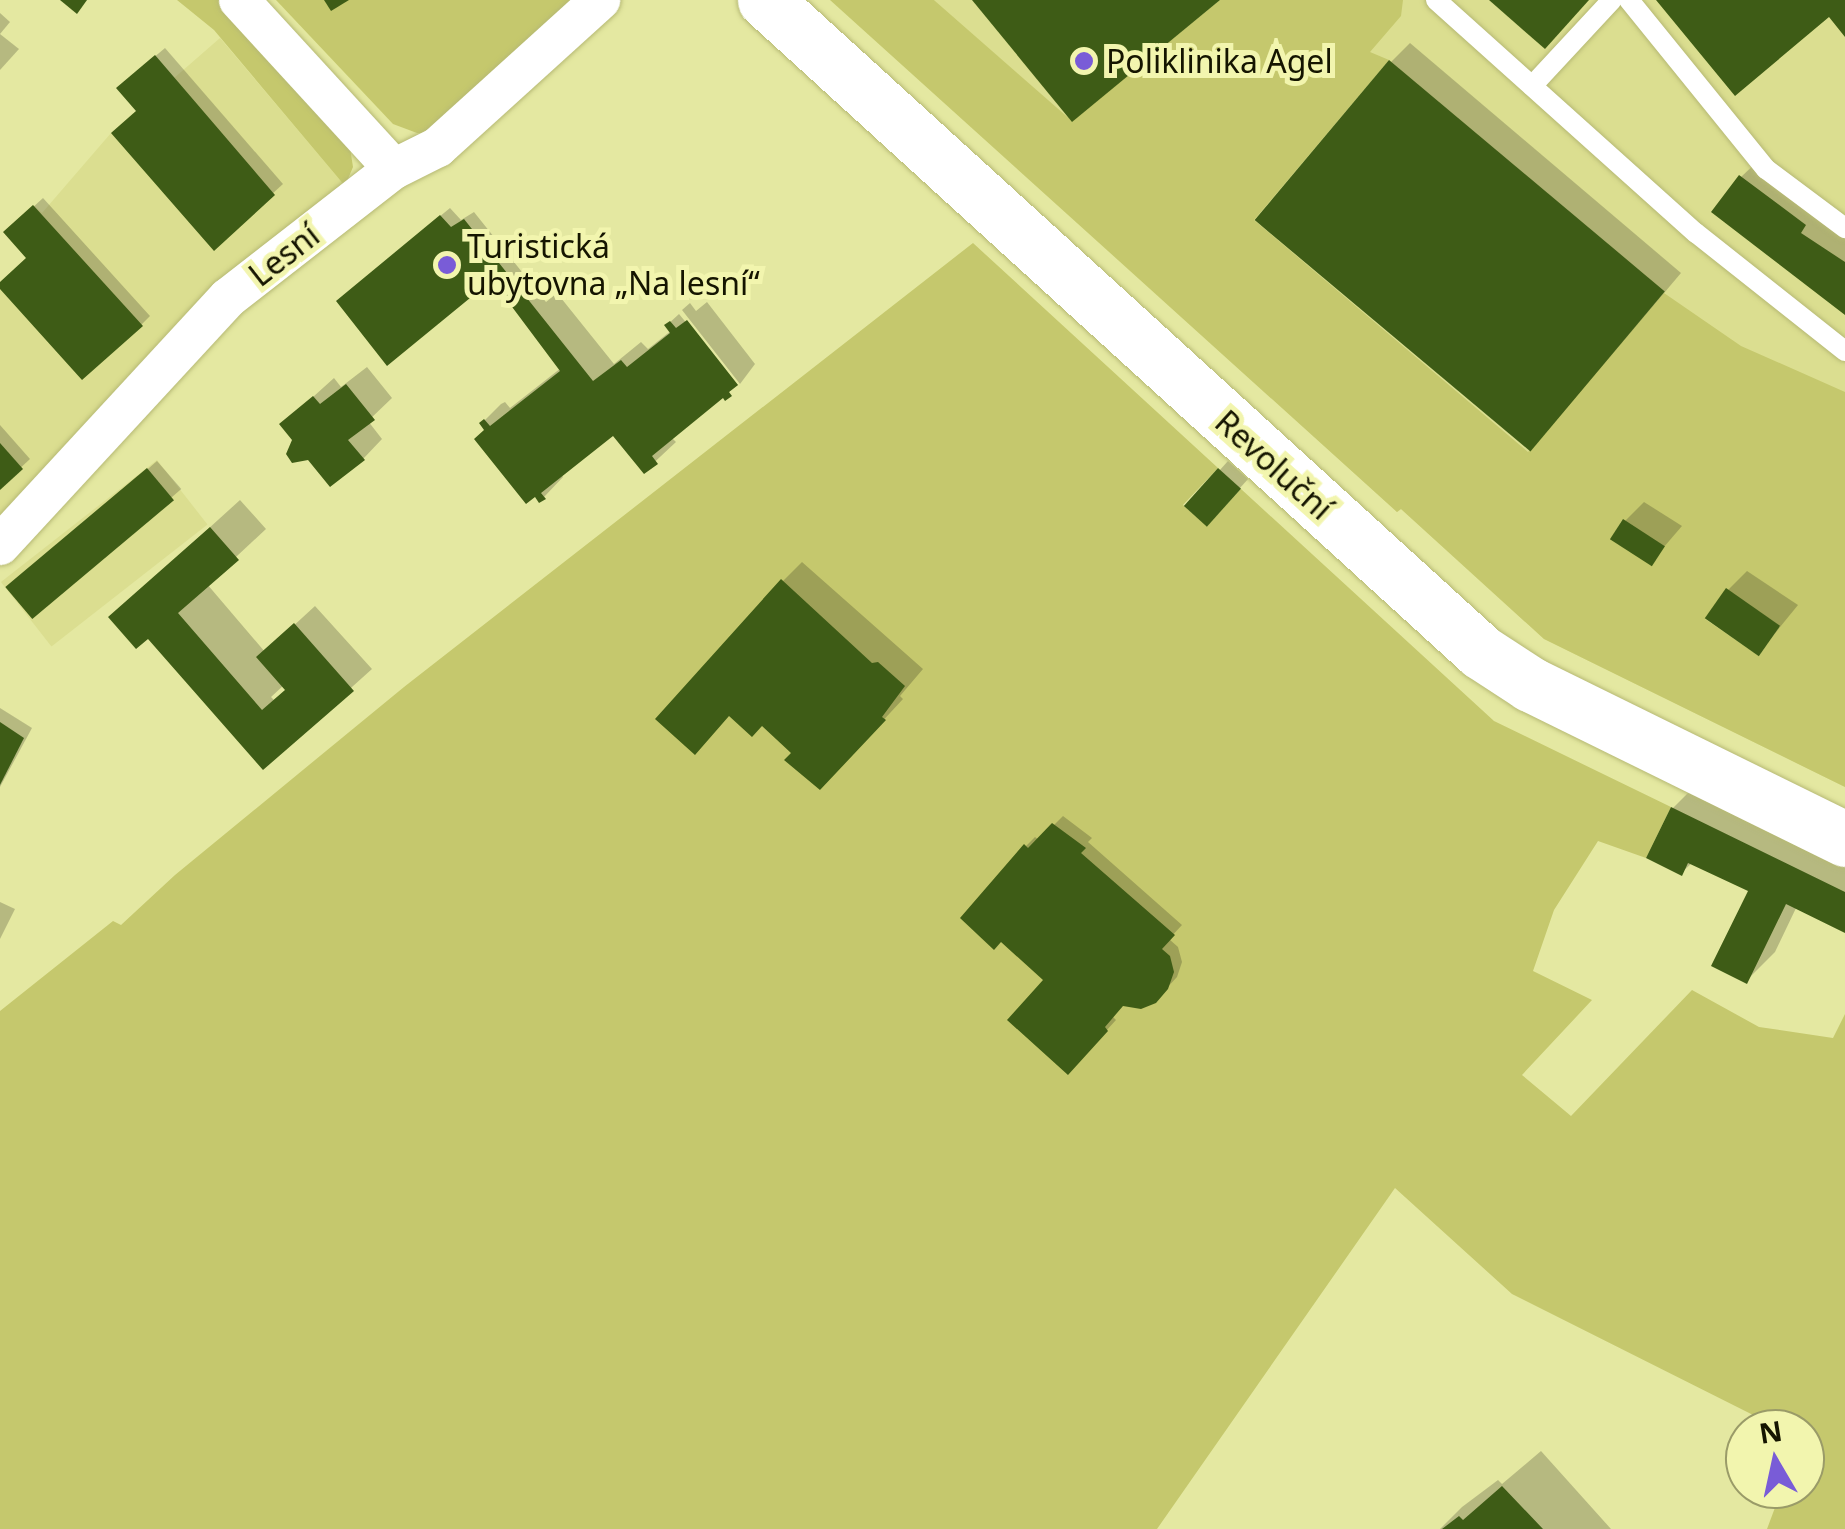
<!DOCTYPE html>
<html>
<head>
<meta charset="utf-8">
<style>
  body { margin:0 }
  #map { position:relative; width:1845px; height:1529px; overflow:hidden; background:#e4e8a1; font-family:"Noto Sans",sans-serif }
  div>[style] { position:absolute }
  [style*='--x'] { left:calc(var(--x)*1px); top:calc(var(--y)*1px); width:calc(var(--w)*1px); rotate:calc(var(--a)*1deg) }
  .built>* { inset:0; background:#dbde90; transform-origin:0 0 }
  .green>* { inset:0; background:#c5c86d }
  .shadow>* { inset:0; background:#0003; transform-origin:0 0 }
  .building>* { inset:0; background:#3e5c16; transform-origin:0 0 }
  .roads { filter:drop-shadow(0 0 2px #b6b974) drop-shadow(0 0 2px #b6b974) }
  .service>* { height:20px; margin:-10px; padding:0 10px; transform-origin:10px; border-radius:10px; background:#fff }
  .minor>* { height:40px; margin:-20px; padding:0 20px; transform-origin:20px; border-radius:20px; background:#fff }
  .primary>* { height:55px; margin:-27.5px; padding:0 27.5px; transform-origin:27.5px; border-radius:27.5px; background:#fff }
  .dots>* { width:28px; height:28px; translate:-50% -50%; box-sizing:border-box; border:5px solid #f2f5ae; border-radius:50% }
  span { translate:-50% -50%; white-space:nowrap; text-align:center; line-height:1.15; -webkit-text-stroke:10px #f2f5ae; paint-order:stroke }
  .poi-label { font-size:32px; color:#151500 }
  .left { translate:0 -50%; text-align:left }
  .street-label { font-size:32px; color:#151500 }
  .north { position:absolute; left:1725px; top:1409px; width:100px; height:100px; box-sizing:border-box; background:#f2f5ae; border:2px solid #9a9b68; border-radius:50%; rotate:351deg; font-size:28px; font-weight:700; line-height:40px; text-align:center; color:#151500 }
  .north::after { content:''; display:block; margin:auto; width:35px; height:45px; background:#795cd7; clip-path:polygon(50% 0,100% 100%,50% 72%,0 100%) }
</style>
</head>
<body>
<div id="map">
  <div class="built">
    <i style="clip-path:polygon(934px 0,1845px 0,1845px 787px,1544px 639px,1401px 509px,1397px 512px,1025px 173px,1071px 121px)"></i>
    <i style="clip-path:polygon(220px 38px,345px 186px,0 517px,0 282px,26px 258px,3px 232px,33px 205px,42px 213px,111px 133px)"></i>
    <i style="left:157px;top:460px;width:82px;height:198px;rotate:52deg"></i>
  </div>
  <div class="green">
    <i style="clip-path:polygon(177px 0,220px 0,348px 135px,353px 167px,345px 186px,214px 30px)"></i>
    <i style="clip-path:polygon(276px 0,579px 0,424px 133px,417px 133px,393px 124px)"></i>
    <i style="clip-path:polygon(evenodd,830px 0,934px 0,1072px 121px,1220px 0,1403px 0,1401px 16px,1370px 52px,1389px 60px,1254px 220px,1528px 452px,1664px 293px,1741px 346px,1845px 392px,1845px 787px,1544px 639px,1401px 509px,1397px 512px,830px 0,1622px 520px,1664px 546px,1652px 565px,1611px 539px,1622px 520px,830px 0,1726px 589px,1780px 626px,1759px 656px,1705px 619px,1726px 589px)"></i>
    <i style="clip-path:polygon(973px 243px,1218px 468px,1183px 505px,1207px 526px,1241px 489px,1494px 721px,1671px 807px,1646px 858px,1598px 841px,1554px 910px,1533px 971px,1592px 1000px,1522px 1075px,1571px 1116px,1692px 990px,1759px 1027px,1833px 1038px,1845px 1014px,1845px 1529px,1767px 1529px,1782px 1489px,1805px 1489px,1805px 1429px,1781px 1429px,1512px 1294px,1395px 1188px,1157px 1529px,0 1529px,0 1011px,113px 921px,121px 925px,175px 875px,404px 687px)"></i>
  </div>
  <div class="shadow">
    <i style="clip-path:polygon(0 13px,10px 22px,0 34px)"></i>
    <i style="clip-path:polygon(0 34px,19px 49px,0 70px)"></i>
    <i style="clip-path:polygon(1410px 43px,1681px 273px,1548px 430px,1391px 62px)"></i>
    <i style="clip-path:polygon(165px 48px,283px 184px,214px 247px,139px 111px,128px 79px)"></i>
    <i style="clip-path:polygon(1761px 158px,1845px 230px,1845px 312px,1741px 177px)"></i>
    <i style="clip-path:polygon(43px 198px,150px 316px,141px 325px,0 285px,29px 258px,6px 232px)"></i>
    <i style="clip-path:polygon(450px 208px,461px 220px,474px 212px,546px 302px,557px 293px,614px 364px,641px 342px,648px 349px,672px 330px,667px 325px,679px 314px,738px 385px,671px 437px,676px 442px,645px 471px,613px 432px,561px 474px,563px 477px,544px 497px,482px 423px,501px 404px,505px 402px,510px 408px,561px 368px,493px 276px,348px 292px)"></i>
    <i style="clip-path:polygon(707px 302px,755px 364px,740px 384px,682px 310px,690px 303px,696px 311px)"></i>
    <i style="clip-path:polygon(367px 367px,392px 398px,368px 421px,382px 439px,363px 459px,295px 440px,283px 424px,334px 378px,341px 387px)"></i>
    <i style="clip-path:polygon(0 425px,30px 459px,0 487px)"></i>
    <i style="left:157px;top:461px;width:37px;height:182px;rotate:49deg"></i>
    <i style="left:1228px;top:461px;width:27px;height:60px;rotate:42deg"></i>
    <i style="clip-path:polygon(evenodd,240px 500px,266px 529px,207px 584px,265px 652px,315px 606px,372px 669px,263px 767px,148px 635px,111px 617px,240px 500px,284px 685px,288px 688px,274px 700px,271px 697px,284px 685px)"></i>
    <i style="clip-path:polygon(1644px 502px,1682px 526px,1651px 562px,1625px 521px)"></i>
    <i style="clip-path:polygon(802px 562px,923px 669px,900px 696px,903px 699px,839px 768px,795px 753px,783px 581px)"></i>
    <i style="clip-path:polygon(1747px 571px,1798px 605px,1759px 653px,1728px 590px)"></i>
    <i style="clip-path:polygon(0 708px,32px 728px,0 787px)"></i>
    <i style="clip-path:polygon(1702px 779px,1845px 849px,1845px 930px,1797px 906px,1775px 952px,1746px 981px,1751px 890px,1692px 863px,1681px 873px,1673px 808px)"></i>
    <i style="clip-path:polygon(1063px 816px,1092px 838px,1088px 842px,1182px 925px,1169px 939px,1178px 947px,1182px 962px,1177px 977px,1165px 990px,1123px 1004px,1112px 1016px,1116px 1020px,1077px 1063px,1047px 979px,1026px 846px,1035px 837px,1039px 840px)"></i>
    <i style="clip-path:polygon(0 902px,15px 909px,0 939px)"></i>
    <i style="clip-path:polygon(1541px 1451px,1611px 1529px,1440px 1529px,1462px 1507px,1498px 1480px,1502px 1484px)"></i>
  </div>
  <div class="building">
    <i style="clip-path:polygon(60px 0,87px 0,77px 14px)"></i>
    <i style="clip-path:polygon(324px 0,349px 0,331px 11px)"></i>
    <i style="clip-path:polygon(972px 0,1220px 0,1072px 122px)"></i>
    <i style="clip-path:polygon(1489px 0,1589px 0,1545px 49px)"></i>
    <i style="clip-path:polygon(1656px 0,1845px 0,1845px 37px,1829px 17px,1735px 96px)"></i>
    <i style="clip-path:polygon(155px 55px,275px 195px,214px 251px,111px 133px,136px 111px,116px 88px)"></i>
    <i style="left:1389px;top:60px;width:360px;height:209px;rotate:40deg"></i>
    <i style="clip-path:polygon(1739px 175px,1806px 225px,1801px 233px,1845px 262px,1845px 315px,1711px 212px)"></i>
    <i style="clip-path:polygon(33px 205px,143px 326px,82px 380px,0 289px,0 282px,26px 258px,3px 232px)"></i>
    <i style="clip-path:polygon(440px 215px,451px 227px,464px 219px,593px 381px,621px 360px,627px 367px,670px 333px,664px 325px,670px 321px,676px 328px,687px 320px,738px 385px,729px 392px,732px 396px,725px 401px,723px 398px,652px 456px,658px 464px,644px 474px,613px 436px,541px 493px,546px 499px,539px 503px,535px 497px,526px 504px,474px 439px,484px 430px,479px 423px,484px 419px,490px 426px,560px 371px,492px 280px,387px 366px,336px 301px)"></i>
    <i style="clip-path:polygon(346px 384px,375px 420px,348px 440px,365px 460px,330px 487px,308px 460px,292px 463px,286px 454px,292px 440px,279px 424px,313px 396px,320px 404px)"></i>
    <i style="clip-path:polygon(0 443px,23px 469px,0 490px)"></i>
    <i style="left:147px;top:468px;width:42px;height:185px;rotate:50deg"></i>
    <i style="left:1218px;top:468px;width:31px;height:51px;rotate:42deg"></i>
    <i style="left:1623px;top:519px;width:50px;height:24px;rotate:33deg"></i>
    <i style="clip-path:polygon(210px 527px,239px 560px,178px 613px,262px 710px,285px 690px,256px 657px,294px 623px,354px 691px,263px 770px,148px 639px,136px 649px,108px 617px)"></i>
    <i style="clip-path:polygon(781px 579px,872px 663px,878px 662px,905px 686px,882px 717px,886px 720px,820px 790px,784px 760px,791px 753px,762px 726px,752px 737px,729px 716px,695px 755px,655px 719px)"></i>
    <i style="left:1726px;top:588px;width:66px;height:37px;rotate:35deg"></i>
    <i style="clip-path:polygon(0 722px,24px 738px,0 785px)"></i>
    <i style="clip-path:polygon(1671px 807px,1845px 892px,1845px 933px,1786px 904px,1747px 984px,1711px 966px,1748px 891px,1688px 863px,1682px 876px,1646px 858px)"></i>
    <i style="clip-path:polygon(1052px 823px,1086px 848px,1081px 853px,1175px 935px,1162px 949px,1170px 956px,1174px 972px,1168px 989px,1156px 1003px,1141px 1009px,1123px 1006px,1105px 1027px,1108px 1031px,1068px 1075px,1007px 1020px,1043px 980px,1001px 942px,994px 950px,960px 918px,1024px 844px,1028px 848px)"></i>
    <i style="clip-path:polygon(1502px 1486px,1543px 1529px,1442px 1529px,1459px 1516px,1463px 1520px)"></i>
  </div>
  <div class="roads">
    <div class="service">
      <i style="--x:1436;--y:0;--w:349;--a:41.9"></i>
      <i style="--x:1696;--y:233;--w:190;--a:38.4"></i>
      <i style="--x:1629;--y:0;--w:218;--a:51"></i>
      <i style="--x:1766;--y:169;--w:99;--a:36.8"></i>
      <i style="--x:1532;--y:86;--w:117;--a:-47.1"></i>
    </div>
    <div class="minor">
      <i style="--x:239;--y:0;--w:229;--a:47.5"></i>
      <i style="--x:0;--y:545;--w:336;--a:-47.3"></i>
      <i style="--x:228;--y:298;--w:210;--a:-37.9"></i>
      <i style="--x:394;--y:169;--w:49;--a:-26.6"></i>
      <i style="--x:438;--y:147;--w:219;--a:-42.2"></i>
    </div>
    <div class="primary">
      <i style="--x:765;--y:0;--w:968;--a:42.32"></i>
      <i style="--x:1481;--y:652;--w:59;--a:33.1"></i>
      <i style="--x:1530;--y:684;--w:351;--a:26.2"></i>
    </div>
  </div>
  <div class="dots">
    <i style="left:1084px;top:61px;background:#795cd7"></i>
    <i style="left:447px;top:265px;background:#795cd7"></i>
  </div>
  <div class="poi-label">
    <span class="left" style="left:1106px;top:61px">Poliklinika Agel</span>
    <span class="left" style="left:467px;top:265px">Turistická<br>ubytovna „Na lesní“</span>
  </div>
  <div class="street-label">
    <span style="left:284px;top:255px;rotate:-38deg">Lesní</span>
    <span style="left:1274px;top:465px;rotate:42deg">Revoluční</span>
  </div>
  <div class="north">N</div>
</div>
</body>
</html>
